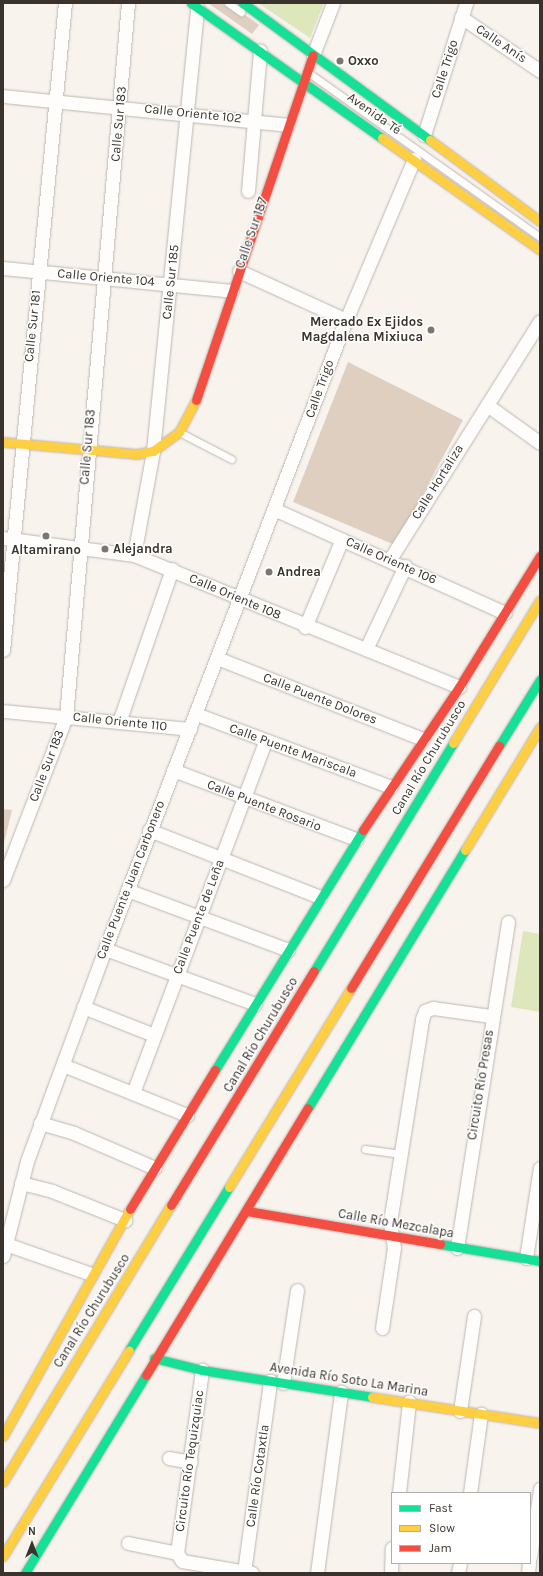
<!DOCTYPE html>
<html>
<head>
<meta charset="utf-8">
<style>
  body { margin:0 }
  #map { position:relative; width:543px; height:1576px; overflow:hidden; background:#f9f3ee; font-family:Karla,sans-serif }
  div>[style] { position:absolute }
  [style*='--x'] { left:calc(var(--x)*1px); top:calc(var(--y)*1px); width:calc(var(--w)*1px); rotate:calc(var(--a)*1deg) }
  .green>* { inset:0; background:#dee6bc }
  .building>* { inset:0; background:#dfcfc0 }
  .roads { filter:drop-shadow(0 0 1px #bcb6b1) drop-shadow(0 0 1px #bcb6b1) }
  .lane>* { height:7px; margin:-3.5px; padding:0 3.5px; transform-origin:3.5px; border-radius:3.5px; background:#fefdfc }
  .street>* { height:13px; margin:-6.5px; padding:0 6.5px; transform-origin:6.5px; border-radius:6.5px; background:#fefdfc }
  .fast>* { height:9px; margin:-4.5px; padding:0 4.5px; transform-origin:4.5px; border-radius:4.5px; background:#16e098 }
  .slow>* { height:9px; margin:-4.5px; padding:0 4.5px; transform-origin:4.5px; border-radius:4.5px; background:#ffcf43 }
  .jam>* { height:9px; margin:-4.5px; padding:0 4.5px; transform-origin:4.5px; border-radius:4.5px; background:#f24e42 }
  .dots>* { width:11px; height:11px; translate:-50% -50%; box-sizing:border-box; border:2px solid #fff; border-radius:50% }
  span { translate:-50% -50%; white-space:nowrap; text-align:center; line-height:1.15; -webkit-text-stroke:3px #fff; paint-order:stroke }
  .street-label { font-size:13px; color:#3a332d }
  .poi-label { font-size:13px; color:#3a332d; font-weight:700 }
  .left { translate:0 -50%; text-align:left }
  .right { translate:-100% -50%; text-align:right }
  .frame { position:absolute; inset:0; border:4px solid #3a332d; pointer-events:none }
  .legend { position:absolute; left:391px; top:1492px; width:140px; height:72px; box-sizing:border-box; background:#fff; border:1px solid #b0adab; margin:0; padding:5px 7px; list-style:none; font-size:12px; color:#3a332d }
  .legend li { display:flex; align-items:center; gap:8px; height:20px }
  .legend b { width:20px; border:1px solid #b0adab }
  .north { position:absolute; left:12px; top:1524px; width:40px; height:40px; -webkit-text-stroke:3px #fff; paint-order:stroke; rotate:0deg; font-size:11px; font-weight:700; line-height:16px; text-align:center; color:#3a332d }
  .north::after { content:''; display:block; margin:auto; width:14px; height:18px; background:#3a332d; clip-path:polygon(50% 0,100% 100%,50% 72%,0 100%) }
</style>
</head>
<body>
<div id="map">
  <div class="green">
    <i style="clip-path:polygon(258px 3px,324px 3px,310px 38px)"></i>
    <i style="clip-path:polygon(523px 931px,540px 934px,540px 1012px,511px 1007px)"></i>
  </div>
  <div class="building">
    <i style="clip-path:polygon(208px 3px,228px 3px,259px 25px,252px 34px)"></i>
    <i style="clip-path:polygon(348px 362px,463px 420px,395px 545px,293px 502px)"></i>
    <i style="clip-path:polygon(3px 809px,12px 810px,3px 847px)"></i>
  </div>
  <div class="roads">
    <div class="lane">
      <i style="--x:228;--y:3;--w:16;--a:35"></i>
      <i style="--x:309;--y:73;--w:283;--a:35.4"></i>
      <i style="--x:179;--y:432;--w:59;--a:27.4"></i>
      <i style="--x:365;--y:1149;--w:36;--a:8"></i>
    </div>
    <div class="street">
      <i style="--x:461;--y:17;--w:96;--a:34.4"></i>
      <i style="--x:313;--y:55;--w:56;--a:-69"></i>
      <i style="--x:3;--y:96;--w:286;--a:5.8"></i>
      <i style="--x:424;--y:135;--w:139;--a:-72.3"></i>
      <i style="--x:248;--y:191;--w:141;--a:-85.1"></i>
      <i style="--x:3;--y:268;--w:230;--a:5.7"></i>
      <i style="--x:239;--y:271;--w:118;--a:24.6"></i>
      <i style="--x:487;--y:405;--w:65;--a:35.6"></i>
      <i style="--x:276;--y:510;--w:251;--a:24.2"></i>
      <i style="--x:3;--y:538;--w:132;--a:7.4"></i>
      <i style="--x:134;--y:555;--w:351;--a:22.1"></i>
      <i style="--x:134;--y:555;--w:106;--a:-79.6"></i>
      <i style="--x:153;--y:451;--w:445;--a:-84.3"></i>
      <i style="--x:390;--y:559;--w:281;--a:-57.8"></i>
      <i style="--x:305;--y:627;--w:95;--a:-67.2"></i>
      <i style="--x:366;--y:649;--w:92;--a:-64.8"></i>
      <i style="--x:3;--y:650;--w:650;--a:-84.53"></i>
      <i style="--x:217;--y:658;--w:221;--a:21.5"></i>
      <i style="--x:3;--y:711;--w:188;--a:5.5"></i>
      <i style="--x:196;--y:714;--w:208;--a:20.5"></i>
      <i style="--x:119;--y:722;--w:162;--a:-70.9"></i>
      <i style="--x:173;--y:770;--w:196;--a:20.7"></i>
      <i style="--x:149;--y:830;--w:184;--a:21.4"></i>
      <i style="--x:3;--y:880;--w:175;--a:-68.9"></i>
      <i style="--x:66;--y:717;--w:717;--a:-85.04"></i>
      <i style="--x:127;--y:890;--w:172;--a:20.4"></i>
      <i style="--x:105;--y:949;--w:160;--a:20.1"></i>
      <i style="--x:83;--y:1007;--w:76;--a:21.5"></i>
      <i style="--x:63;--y:1065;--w:134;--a:22"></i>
      <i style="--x:133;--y:1093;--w:376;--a:-69.4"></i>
      <i style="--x:40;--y:1123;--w:35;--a:16"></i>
      <i style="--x:74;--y:1133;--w:88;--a:23.4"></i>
      <i style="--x:21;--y:1183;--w:32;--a:14"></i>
      <i style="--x:52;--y:1191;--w:79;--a:21.7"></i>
      <i style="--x:3;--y:1243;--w:93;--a:19.4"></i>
      <i style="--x:457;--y:1248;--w:330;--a:-81.1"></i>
      <i style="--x:3;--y:1256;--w:98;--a:-75.8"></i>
      <i style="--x:27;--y:1161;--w:226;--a:-69.8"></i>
      <i style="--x:105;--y:949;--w:674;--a:-69.04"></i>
      <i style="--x:346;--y:320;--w:175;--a:-67.1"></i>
      <i style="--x:526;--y:1258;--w:91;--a:-81.2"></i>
      <i style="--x:382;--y:1328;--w:81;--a:-81.5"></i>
      <i style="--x:394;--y:1248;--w:26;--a:-99"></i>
      <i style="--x:390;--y:1222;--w:206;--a:-81"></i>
      <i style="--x:422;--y:1019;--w:9;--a:-69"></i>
      <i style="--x:425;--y:1011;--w:9;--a:-21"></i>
      <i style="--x:433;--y:1008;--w:59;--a:7.9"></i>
      <i style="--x:283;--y:1383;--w:94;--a:-81.4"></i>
      <i style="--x:460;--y:1411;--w:96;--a:-81.6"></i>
      <i style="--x:169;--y:1458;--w:22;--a:10"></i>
      <i style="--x:399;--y:1493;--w:92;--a:-83.7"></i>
      <i style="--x:470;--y:1493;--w:80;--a:-82.1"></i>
      <i style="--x:128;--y:1543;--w:50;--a:11.5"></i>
      <i style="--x:177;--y:1553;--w:9;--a:58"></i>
      <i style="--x:182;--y:1561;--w:71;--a:9.7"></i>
      <i style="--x:177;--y:1553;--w:185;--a:-82.2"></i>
      <i style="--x:530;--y:1557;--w:69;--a:-81.6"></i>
      <i style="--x:244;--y:1572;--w:193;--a:-82.2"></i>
      <i style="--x:317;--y:1573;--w:183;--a:-82.4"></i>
      <i style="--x:391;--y:1573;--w:25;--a:-88"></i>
      <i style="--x:458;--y:1573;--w:10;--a:-79"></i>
      <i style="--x:528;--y:1573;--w:10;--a:-84"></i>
    </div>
    <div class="fast">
      <i style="--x:191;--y:3;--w:234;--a:35.3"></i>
      <i style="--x:243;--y:3;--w:232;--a:36.2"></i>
      <i style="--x:499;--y:746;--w:78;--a:-58.2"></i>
      <i style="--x:314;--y:971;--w:267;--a:-58.6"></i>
      <i style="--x:215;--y:1070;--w:282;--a:-58.3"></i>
      <i style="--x:308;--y:1108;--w:302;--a:-58.7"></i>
      <i style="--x:440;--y:1244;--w:101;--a:9.6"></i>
      <i style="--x:129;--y:1350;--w:191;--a:-58.5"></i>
      <i style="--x:154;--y:1358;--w:49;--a:14"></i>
      <i style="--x:202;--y:1370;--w:172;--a:9"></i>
      <i style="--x:25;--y:1573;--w:232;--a:-58.6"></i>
    </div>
    <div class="slow">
      <i style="--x:382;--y:138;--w:194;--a:35.3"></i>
      <i style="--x:430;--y:140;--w:137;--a:36.4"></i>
      <i style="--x:3;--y:442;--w:135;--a:5.1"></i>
      <i style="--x:137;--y:454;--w:16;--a:-11"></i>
      <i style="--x:153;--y:451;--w:32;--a:-36"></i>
      <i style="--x:179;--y:432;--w:36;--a:-62"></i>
      <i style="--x:453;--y:743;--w:167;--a:-58.7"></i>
      <i style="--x:465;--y:850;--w:144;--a:-58.6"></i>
      <i style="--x:229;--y:1187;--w:233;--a:-58.5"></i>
      <i style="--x:372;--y:1397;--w:170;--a:8.8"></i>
      <i style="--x:3;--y:1436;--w:260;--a:-60.8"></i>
      <i style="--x:3;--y:1482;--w:324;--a:-58.8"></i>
      <i style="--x:3;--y:1556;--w:241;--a:-58.5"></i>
    </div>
    <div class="jam">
      <i style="--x:196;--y:400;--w:364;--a:-71.3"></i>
      <i style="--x:363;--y:830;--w:172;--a:-56.1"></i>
      <i style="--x:459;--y:687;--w:154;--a:-58.3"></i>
      <i style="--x:351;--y:988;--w:284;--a:-58.6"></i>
      <i style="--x:171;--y:1205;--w:274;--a:-58.6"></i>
      <i style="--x:130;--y:1209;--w:163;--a:-58.6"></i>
      <i style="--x:247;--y:1211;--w:196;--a:9.7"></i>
      <i style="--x:146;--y:1375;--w:312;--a:-58.8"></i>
    </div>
  </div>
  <div class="dots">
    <i style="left:340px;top:61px;background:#7d7671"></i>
    <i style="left:431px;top:330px;background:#7d7671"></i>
    <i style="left:46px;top:536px;background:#7d7671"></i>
    <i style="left:105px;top:549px;background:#7d7671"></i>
    <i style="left:269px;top:572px;background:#7d7671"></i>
  </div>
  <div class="street-label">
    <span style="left:501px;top:44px;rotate:34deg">Calle Anís</span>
    <span style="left:445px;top:69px;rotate:-72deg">Calle Trigo</span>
    <span style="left:193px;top:114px;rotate:6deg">Calle Oriente 102</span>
    <span style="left:374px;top:114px;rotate:35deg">Avenida Té</span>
    <span style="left:119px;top:124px;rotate:-85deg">Calle Sur 183</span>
    <span style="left:252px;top:233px;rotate:-71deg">Calle Sur 187</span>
    <span style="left:106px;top:278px;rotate:5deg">Calle Oriente 104</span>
    <span style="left:171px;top:282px;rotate:-84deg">Calle Sur 185</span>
    <span style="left:33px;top:326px;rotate:-84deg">Calle Sur 181</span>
    <span style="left:320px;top:389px;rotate:-70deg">Calle Trigo</span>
    <span style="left:88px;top:447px;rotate:-85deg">Calle Sur 183</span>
    <span style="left:438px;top:482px;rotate:-58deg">Calle Hortaliza</span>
    <span style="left:391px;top:561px;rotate:24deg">Calle Oriente 106</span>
    <span style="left:235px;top:597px;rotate:23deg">Calle Oriente 108</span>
    <span style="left:320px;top:699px;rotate:21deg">Calle Puente Dolores</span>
    <span style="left:120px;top:722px;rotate:6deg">Calle Oriente 110</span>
    <span style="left:293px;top:751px;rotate:20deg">Calle Puente Mariscala</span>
    <span style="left:429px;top:758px;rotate:-59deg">Canal Río Churubusco</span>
    <span style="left:47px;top:766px;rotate:-69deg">Calle Sur 183</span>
    <span style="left:264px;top:806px;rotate:21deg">Calle Puente Rosario</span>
    <span style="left:131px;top:880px;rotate:-69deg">Calle Puente Juan Carbonero</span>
    <span style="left:199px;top:917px;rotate:-69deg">Calle Puente de Leña</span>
    <span style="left:261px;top:1035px;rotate:-59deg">Canal Río Churubusco</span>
    <span style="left:481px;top:1085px;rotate:-81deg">Circuito Río Presas</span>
    <span style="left:396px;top:1224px;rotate:10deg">Calle Río Mezcalapa</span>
    <span style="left:92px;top:1311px;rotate:-58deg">Canal Río Churubusco</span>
    <span style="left:349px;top:1380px;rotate:9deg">Avenida Río Soto La Marina</span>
    <span style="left:190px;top:1461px;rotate:-82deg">Circuito Río Tequizquiac</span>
    <span style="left:258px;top:1476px;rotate:-82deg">Calle Río Cotaxtla</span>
  </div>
  <div class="poi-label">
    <span class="left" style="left:348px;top:61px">Oxxo</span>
    <span class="right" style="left:423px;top:330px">Mercado Ex Ejidos<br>Magdalena Mixiuca</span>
    <span class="left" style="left:113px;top:549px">Alejandra</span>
    <span style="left:46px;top:550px">Altamirano</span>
    <span class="left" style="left:277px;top:572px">Andrea</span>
  </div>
  <div class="frame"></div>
  <ul class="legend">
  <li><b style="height:5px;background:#16e098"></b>Fast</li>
  <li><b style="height:5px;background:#ffcf43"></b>Slow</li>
  <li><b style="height:5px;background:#f24e42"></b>Jam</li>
  </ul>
  <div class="north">N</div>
</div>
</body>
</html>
